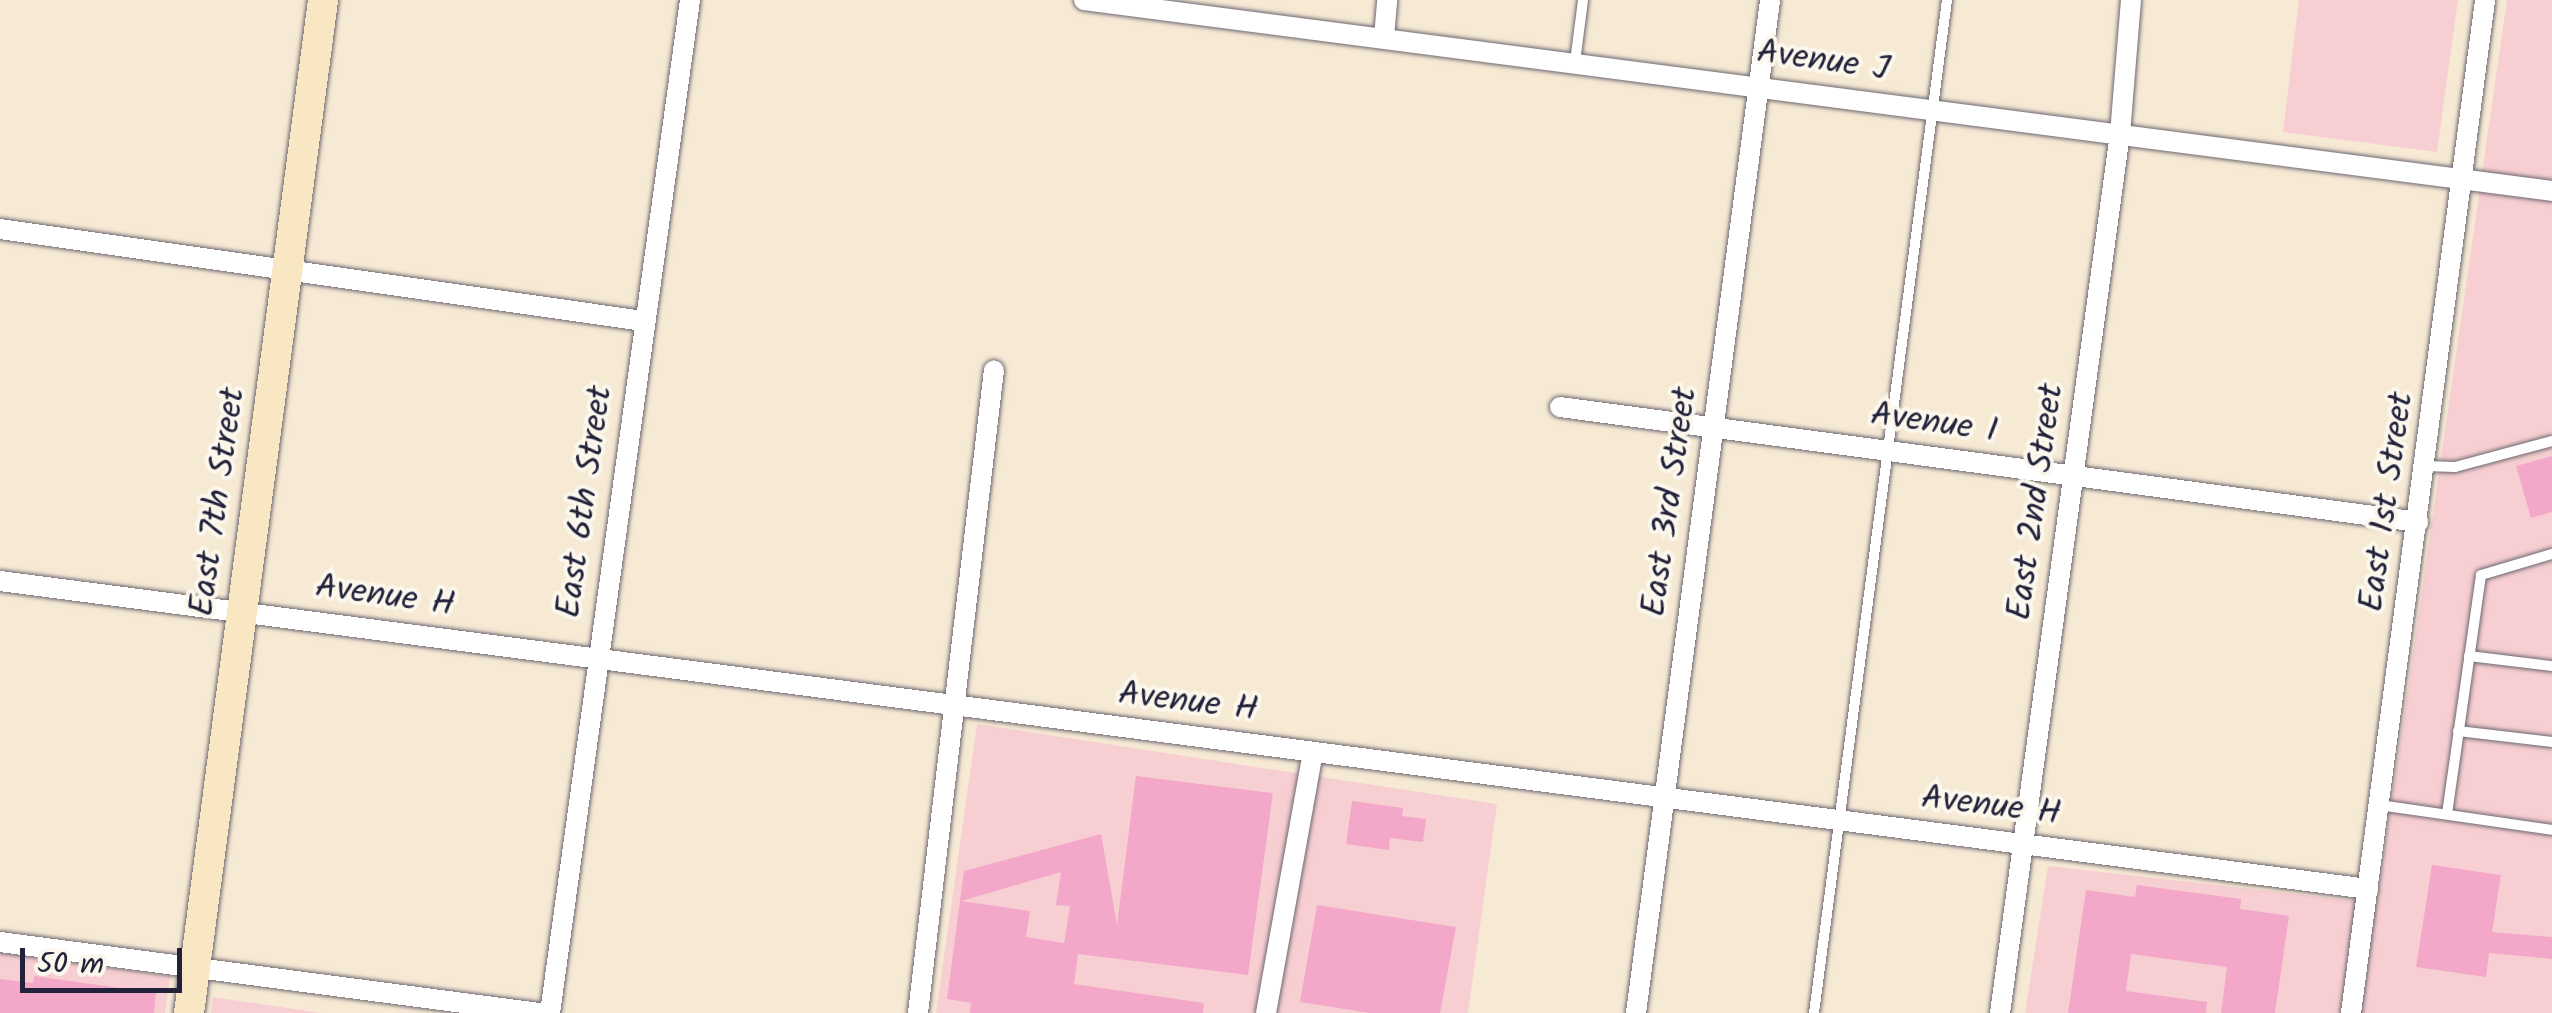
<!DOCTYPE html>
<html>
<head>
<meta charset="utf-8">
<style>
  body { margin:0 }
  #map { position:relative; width:2552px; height:1013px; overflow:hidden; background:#f7ead5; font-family:Kalam,sans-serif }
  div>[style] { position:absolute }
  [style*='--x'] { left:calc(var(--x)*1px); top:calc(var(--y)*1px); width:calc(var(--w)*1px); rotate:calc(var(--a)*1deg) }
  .built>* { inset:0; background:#f7cfd2 }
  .building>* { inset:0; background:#f3a8c9 }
  .roads { filter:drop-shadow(0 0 2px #6d6871) drop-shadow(0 0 2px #6d6871) }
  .lane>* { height:10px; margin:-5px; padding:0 5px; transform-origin:5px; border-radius:5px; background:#fff }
  .street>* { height:20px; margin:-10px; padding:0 10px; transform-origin:10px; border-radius:10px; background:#fff }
  .secondary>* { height:30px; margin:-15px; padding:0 15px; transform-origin:15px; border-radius:15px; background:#f9e7c3 }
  span { translate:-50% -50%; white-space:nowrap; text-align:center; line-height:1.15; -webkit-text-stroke:8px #fbf7ec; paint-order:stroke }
  .street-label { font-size:35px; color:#22223b }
  .scale { position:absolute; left:20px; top:948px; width:162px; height:45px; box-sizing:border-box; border:5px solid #22223b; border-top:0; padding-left:12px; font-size:30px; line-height:35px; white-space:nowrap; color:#22223b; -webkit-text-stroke:8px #fbf7ec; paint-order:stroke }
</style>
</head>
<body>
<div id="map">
  <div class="built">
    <i style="clip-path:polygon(2299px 0,2458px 0,2437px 152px,2283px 132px)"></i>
    <i style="clip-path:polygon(2507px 0,2552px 0,2552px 1013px,2025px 1013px,2048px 866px,2377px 903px)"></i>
    <i style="clip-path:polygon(977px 724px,1497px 804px,1468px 1013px,936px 1013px)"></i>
    <i style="clip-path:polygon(0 953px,170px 976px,165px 1013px,0 1013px)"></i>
    <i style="clip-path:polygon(213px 997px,321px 1013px,211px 1013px)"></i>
  </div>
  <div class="building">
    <i style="clip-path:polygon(2552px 456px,2552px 512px,2531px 518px,2516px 466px)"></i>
    <i style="clip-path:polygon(evenodd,1136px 776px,1273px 793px,1248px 975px,1078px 954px,1074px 984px,1204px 1003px,1203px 1013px,970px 1013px,971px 1003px,947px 999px,964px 871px,1101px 834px,1117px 925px,1136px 776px,1061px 872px,1056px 905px,1070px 906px,1064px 943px,1026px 937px,1030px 911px,961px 901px,1061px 872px)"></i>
    <i style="clip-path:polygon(1352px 801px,1403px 808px,1402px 816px,1426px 819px,1423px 842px,1390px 838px,1389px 850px,1346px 844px)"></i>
    <i style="clip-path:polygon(2432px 865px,2501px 875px,2492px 932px,2552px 937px,2552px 959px,2489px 953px,2486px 977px,2416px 967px)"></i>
    <i style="clip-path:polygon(2137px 885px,2241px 899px,2240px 909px,2289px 916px,2275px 1013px,2221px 1013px,2227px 967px,2131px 954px,2126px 991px,2207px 1002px,2206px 1013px,2068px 1013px,2086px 890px,2135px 897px)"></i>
    <i style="clip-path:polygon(1317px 905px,1456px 927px,1440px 1013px,1370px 1013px,1300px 1002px)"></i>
    <i style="clip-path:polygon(34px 976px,156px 993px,154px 1013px,0 1013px,0 979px,33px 983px)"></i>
  </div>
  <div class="roads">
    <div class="lane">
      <i style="--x:1575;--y:62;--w:63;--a:-82.6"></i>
      <i style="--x:2425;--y:466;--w:30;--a:2"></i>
      <i style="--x:2455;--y:467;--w:100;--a:-15"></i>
      <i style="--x:2469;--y:656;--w:84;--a:6.9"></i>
      <i style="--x:2458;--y:731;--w:95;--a:6.7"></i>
      <i style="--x:2379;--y:805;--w:175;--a:8.2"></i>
      <i style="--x:2447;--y:814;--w:241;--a:-81.9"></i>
      <i style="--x:2481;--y:575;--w:74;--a:-16.5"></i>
      <i style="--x:1814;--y:1013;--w:1022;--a:-82.52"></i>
    </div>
    <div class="street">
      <i style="--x:1084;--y:0;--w:1480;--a:7.41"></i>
      <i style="--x:1384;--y:37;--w:37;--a:-85"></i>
      <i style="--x:0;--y:229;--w:650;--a:8.14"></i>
      <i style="--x:1560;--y:407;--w:866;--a:7.63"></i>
      <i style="--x:0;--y:581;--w:2388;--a:7.41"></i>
      <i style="--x:0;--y:942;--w:544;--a:7.5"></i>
      <i style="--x:550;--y:1013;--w:1023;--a:-82.13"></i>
      <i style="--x:918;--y:1013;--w:647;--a:-83.26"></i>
      <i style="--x:1266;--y:1013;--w:265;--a:-79.8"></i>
      <i style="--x:1636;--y:1013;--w:1022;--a:-82.46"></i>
      <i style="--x:2000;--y:1013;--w:887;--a:-82.23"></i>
      <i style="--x:2120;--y:134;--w:134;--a:-85.3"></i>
      <i style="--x:2351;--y:1013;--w:1022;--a:-82.46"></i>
    </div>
    <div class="secondary">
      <i style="--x:189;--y:1013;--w:1022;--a:-82.46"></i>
    </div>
  </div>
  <div class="street-label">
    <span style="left:1823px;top:62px;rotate:8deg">Avenue J</span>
    <span style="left:1934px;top:424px;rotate:8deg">Avenue I</span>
    <span style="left:219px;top:502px;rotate:-82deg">East 7th Street</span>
    <span style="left:586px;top:502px;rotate:-82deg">East 6th Street</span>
    <span style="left:1671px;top:502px;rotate:-82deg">East 3rd Street</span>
    <span style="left:2037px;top:502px;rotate:-82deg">East 2nd Street</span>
    <span style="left:2388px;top:502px;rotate:-82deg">East 1st Street</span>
    <span style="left:385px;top:597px;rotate:8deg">Avenue H</span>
    <span style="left:1188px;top:703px;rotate:7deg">Avenue H</span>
    <span style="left:1991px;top:807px;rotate:7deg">Avenue H</span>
  </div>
  <div class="scale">50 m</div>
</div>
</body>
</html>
